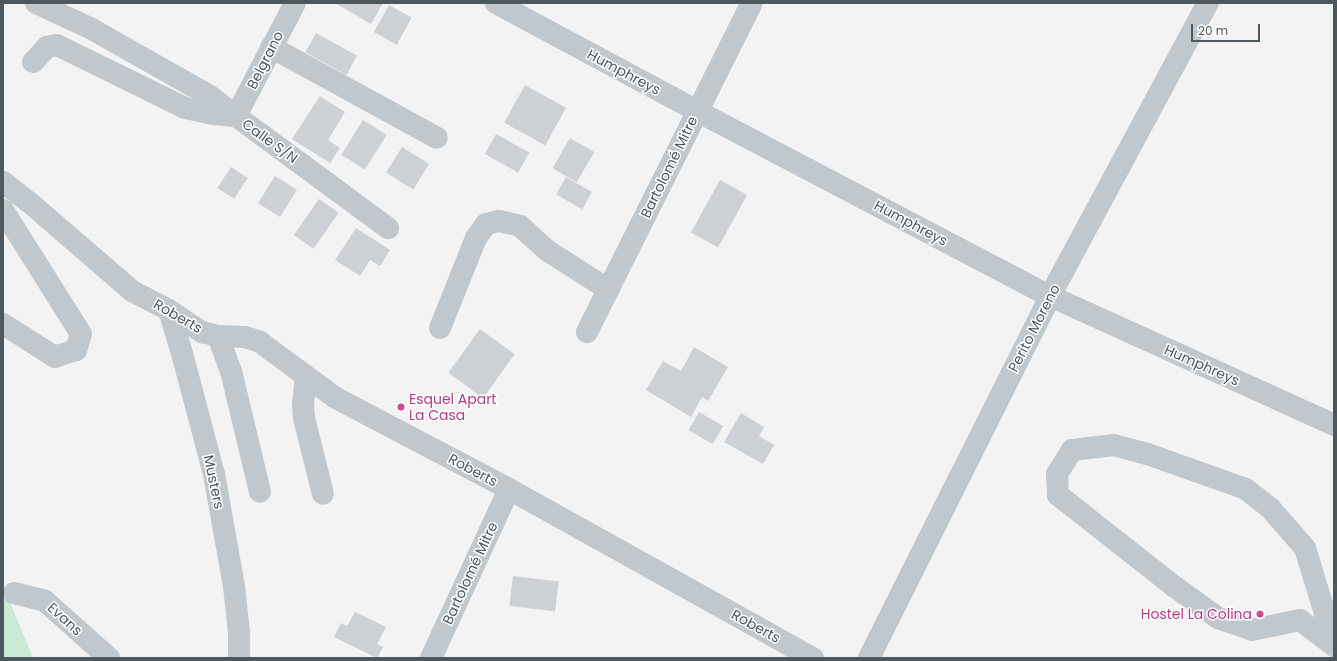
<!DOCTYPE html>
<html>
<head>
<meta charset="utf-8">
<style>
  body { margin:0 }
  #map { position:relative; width:1337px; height:661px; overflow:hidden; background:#f4f3f3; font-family:Poppins,sans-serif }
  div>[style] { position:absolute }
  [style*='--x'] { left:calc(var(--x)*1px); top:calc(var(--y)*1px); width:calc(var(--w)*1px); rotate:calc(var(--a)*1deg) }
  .green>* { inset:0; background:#c8ebd1 }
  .building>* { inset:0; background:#cdd0d4; transform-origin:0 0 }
  .minor>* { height:22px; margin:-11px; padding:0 11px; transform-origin:11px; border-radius:11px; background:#c0c8cd }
  .dots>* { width:11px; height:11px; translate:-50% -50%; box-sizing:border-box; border:2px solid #fff; border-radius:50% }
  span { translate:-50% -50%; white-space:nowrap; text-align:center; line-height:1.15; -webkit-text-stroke:3px #fff; paint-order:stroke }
  .street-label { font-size:14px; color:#4c575e }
  .hotel-label { font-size:14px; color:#b23c85 }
  .left { translate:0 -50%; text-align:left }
  .right { translate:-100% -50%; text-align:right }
  .frame { position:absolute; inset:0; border:4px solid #4c575e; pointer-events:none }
  .scale { position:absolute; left:1191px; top:24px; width:69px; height:18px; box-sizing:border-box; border:2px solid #4c575e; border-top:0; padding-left:5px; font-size:12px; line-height:14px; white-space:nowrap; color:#4c575e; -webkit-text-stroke:3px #fff; paint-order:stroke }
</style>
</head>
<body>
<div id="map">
  <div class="green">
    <i style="clip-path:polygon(3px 585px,33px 658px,3px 658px)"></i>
  </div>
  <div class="building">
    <i style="clip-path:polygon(335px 3px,383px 3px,371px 24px)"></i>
    <i style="left:389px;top:5px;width:26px;height:31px;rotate:29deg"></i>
    <i style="left:316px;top:33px;width:47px;height:22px;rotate:29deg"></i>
    <i style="left:525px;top:85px;width:47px;height:43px;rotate:29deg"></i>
    <i style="clip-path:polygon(320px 96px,345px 112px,328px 140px,340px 148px,330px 163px,292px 139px)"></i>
    <i style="left:363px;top:120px;width:28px;height:41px;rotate:32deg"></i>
    <i style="left:496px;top:134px;width:38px;height:23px;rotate:29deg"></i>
    <i style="left:570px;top:138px;width:28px;height:35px;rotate:30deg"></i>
    <i style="left:402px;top:147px;width:32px;height:30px;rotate:32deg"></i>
    <i style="left:231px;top:167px;width:20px;height:25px;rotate:33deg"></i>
    <i style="left:275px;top:176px;width:26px;height:32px;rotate:32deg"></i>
    <i style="left:566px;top:177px;width:30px;height:20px;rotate:30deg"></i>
    <i style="left:720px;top:180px;width:31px;height:60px;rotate:29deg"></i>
    <i style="left:319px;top:199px;width:24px;height:44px;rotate:35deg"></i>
    <i style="clip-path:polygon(356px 228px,390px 250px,380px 266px,370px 260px,360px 276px,335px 260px)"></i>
    <i style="left:480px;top:329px;width:43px;height:54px;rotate:36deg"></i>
    <i style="clip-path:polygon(694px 347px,728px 367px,708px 401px,702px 397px,691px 417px,646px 390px,663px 361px,681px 371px)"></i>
    <i style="left:699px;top:412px;width:28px;height:21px;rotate:30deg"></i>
    <i style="clip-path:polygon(741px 413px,764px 427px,759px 436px,774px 445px,763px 464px,724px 442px)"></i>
    <i style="left:513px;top:576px;width:46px;height:30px;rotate:7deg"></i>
    <i style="clip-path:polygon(355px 612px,386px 627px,377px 644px,383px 647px,377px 658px,334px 637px,341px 623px,347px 626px)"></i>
  </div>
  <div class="minor">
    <i style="--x:36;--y:3;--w:60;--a:24.8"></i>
    <i style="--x:90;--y:28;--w:138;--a:29.5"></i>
    <i style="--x:210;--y:96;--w:33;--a:38"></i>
    <i style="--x:236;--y:116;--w:127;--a:-62.4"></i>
    <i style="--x:496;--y:3;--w:228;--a:28.2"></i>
    <i style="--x:697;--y:111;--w:399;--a:27.7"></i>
    <i style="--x:1050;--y:296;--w:312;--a:24.4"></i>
    <i style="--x:271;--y:47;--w:189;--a:28.7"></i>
    <i style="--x:33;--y:62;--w:21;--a:-47"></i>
    <i style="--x:47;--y:47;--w:10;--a:-11"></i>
    <i style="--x:57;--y:45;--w:143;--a:26.2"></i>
    <i style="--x:185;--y:108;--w:30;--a:12"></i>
    <i style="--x:214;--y:114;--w:22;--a:5"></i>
    <i style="--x:236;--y:116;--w:189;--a:36.4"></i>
    <i style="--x:3;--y:182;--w:33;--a:38"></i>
    <i style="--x:29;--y:202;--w:136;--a:40.8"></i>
    <i style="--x:132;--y:291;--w:42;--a:27.2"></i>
    <i style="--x:169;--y:310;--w:40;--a:34"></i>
    <i style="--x:202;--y:332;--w:16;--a:14"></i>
    <i style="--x:218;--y:336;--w:27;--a:2"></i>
    <i style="--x:245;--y:337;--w:16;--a:18"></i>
    <i style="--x:260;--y:342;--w:94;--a:36.4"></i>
    <i style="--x:336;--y:398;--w:195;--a:27.7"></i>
    <i style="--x:509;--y:489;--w:348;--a:29.1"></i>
    <i style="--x:3;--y:210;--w:146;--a:57.8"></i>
    <i style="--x:81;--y:334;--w:17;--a:107"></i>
    <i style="--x:76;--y:350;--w:22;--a:162"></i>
    <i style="--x:55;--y:357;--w:62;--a:-147.6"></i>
    <i style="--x:169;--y:310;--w:49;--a:73.4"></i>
    <i style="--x:183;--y:357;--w:121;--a:75.2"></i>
    <i style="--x:214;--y:474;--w:114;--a:79.9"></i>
    <i style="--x:234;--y:586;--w:46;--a:83.8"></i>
    <i style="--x:239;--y:632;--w:26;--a:90"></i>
    <i style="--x:440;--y:328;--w:97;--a:-68.2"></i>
    <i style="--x:476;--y:238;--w:17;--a:-54"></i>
    <i style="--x:486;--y:224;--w:13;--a:-13"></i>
    <i style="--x:499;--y:221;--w:22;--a:13"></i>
    <i style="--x:520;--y:226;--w:38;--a:42"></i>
    <i style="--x:548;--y:251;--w:72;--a:32.6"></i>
    <i style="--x:587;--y:332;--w:368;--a:-63.4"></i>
    <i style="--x:218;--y:336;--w:37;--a:70"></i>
    <i style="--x:231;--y:371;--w:124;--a:76.5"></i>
    <i style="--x:306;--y:376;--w:28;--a:96"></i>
    <i style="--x:303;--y:404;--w:14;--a:86"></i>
    <i style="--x:304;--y:418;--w:78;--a:76"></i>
    <i style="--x:14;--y:593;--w:32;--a:14"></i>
    <i style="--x:45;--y:601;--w:86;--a:41.7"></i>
    <i style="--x:1334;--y:643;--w:99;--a:-107"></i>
    <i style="--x:1305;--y:548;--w:53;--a:-131.2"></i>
    <i style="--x:1270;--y:508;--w:31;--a:-142"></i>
    <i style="--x:1246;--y:489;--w:105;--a:-160.5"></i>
    <i style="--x:1147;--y:454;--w:34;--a:-165"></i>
    <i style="--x:1114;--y:445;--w:42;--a:173.2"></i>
    <i style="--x:1072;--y:450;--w:28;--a:122"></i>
    <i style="--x:1057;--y:474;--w:21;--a:87"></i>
    <i style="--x:1058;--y:495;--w:149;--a:38.2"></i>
    <i style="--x:1175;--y:587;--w:53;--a:35.8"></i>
    <i style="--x:1218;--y:618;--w:36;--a:19"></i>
    <i style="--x:1252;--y:630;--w:49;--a:-11.8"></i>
    <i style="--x:1300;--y:620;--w:43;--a:37.4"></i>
    <i style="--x:431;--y:658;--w:186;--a:-65.2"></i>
    <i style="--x:869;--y:658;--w:405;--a:-63.4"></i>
    <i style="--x:1050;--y:296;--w:333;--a:-61.7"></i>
  </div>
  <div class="dots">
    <i style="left:401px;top:407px;background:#d1479c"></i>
    <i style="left:1260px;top:614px;background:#d1479c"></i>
  </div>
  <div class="street-label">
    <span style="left:265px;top:60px;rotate:-63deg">Belgrano</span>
    <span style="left:624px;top:72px;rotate:28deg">Humphreys</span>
    <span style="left:270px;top:141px;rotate:36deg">Calle S/N</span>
    <span style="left:669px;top:167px;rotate:-64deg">Bartolomé Mitre</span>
    <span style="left:911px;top:223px;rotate:28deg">Humphreys</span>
    <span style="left:178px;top:316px;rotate:30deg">Roberts</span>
    <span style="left:1034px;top:328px;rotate:-63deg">Perito Moreno</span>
    <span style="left:1202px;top:365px;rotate:24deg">Humphreys</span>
    <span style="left:473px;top:470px;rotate:28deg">Roberts</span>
    <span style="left:214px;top:482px;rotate:78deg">Musters</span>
    <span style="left:470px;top:573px;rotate:-65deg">Bartolomé Mitre</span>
    <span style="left:65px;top:619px;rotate:42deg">Evans</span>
    <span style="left:756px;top:626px;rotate:29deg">Roberts</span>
  </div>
  <div class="hotel-label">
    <span class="left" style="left:409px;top:407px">Esquel Apart<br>La Casa</span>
    <span class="right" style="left:1252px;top:614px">Hostel La Colina</span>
  </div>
  <div class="frame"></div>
  <div class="scale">20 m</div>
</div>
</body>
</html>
